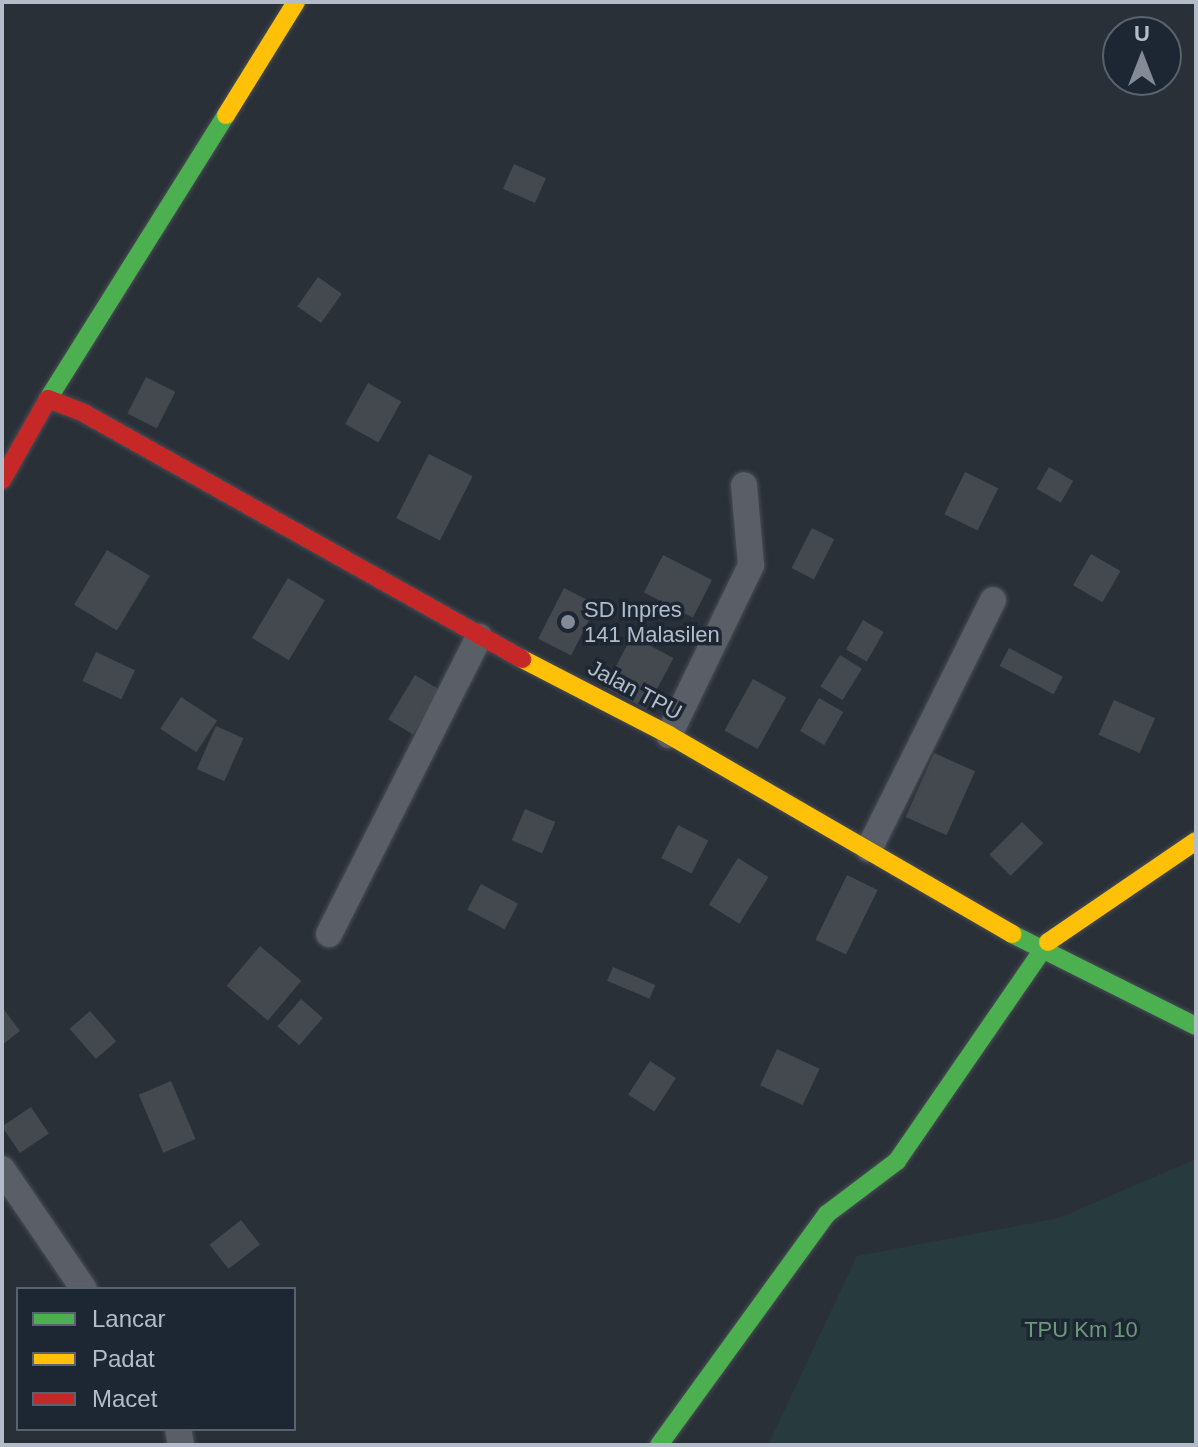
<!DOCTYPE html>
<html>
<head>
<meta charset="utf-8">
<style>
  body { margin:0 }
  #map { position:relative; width:1198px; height:1447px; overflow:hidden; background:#2a3038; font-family:Arial,sans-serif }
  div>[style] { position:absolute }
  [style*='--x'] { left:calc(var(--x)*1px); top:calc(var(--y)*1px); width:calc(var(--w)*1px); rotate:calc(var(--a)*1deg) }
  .green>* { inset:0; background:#273a3e }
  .building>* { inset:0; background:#444950; transform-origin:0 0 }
  .roads { filter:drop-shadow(0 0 2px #484c53) drop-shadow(0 0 2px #484c53) }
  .street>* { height:26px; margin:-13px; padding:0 13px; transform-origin:13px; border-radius:13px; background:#5a5e66 }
  .fast>* { height:18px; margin:-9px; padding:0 9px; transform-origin:9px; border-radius:9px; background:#4caf50 }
  .slow>* { height:18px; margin:-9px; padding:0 9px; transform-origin:9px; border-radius:9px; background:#ffc107 }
  .jam>* { height:18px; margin:-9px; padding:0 9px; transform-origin:9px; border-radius:9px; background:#c62828 }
  .dots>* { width:22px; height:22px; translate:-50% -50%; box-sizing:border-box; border:4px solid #1d2633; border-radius:50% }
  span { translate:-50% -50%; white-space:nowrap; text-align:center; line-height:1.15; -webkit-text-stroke:7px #1d2633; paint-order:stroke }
  .poi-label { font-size:22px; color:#b4bcc9 }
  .left { translate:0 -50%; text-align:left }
  .street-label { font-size:22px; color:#b4bcc9 }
  .park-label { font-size:22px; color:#6b9a76 }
  .frame { position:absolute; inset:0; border:4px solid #b4bcc9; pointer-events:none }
  .legend { position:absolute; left:16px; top:1287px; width:280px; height:144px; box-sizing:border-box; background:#1d2633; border:2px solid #59626f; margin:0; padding:10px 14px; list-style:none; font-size:24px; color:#b4bcc9 }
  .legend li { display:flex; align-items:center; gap:16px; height:40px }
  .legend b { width:40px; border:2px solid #59626f }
  .north { position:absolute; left:1102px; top:16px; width:80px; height:80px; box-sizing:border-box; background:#1d2633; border:2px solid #59626f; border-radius:50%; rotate:0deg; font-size:22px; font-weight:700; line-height:32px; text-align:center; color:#b4bcc9 }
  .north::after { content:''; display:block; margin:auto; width:28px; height:36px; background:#848b96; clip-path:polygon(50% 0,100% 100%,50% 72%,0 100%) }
</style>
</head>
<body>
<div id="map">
  <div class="green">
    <i style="clip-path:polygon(1196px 1159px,1196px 1445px,768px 1445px,857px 1256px,1059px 1218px)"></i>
  </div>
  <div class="building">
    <i style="left:514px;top:164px;width:35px;height:27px;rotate:24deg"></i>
    <i style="left:318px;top:277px;width:29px;height:36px;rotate:35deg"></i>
    <i style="left:146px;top:377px;width:33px;height:41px;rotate:27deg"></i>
    <i style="left:368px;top:383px;width:38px;height:47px;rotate:29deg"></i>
    <i style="left:429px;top:454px;width:49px;height:72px;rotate:27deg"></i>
    <i style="left:1049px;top:467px;width:28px;height:25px;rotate:30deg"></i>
    <i style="left:965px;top:472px;width:37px;height:47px;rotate:26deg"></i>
    <i style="left:812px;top:528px;width:25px;height:45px;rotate:27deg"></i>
    <i style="left:107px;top:550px;width:50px;height:64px;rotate:31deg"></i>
    <i style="left:1091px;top:554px;width:34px;height:36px;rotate:30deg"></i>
    <i style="left:663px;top:555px;width:55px;height:42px;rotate:27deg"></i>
    <i style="left:288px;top:578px;width:43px;height:70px;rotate:31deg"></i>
    <i style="left:564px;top:588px;width:37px;height:57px;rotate:27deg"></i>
    <i style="left:863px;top:620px;width:24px;height:34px;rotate:30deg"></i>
    <i style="left:632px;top:636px;width:47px;height:58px;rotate:28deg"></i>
    <i style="left:1009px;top:648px;width:61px;height:20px;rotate:28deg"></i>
    <i style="left:96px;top:652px;width:43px;height:32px;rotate:25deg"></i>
    <i style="left:840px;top:655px;width:26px;height:37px;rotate:32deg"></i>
    <i style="left:415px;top:675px;width:29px;height:52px;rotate:31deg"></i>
    <i style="left:753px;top:679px;width:38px;height:59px;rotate:29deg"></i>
    <i style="left:181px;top:697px;width:43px;height:38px;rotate:33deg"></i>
    <i style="left:819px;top:698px;width:28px;height:38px;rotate:30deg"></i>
    <i style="left:1114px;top:700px;width:45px;height:38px;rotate:24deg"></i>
    <i style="left:216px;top:726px;width:30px;height:47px;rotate:24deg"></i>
    <i style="left:934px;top:753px;width:45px;height:70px;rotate:24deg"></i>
    <i style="left:525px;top:809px;width:33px;height:34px;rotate:23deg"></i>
    <i style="left:1022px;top:822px;width:30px;height:46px;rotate:45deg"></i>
    <i style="left:678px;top:825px;width:34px;height:37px;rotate:27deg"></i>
    <i style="left:738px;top:858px;width:36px;height:55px;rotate:32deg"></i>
    <i style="left:847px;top:875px;width:34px;height:72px;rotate:26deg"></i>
    <i style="left:481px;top:884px;width:42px;height:29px;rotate:28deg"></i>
    <i style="left:260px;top:946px;width:54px;height:52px;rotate:40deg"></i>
    <i style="left:613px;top:967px;width:46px;height:15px;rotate:23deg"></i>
    <i style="left:301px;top:999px;width:29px;height:36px;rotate:41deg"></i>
    <i style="clip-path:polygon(2px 1007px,20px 1031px,2px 1045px)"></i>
    <i style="left:90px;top:1011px;width:40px;height:27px;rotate:49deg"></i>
    <i style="left:777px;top:1049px;width:47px;height:40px;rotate:25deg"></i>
    <i style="left:650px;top:1061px;width:31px;height:40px;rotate:33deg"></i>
    <i style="left:171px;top:1081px;width:63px;height:35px;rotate:67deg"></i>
    <i style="left:31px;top:1107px;width:32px;height:35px;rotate:56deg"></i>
    <i style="left:241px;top:1220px;width:31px;height:40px;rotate:52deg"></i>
  </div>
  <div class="roads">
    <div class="street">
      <i style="--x:669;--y:735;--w:189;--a:-64.2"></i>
      <i style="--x:751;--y:565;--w:80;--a:-95"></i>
      <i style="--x:869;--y:849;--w:278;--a:-63.5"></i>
      <i style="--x:329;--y:934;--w:333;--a:-63.2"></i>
      <i style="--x:2;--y:1169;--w:145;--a:55.7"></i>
      <i style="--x:178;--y:1429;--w:16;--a:79"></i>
    </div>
    <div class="fast">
      <i style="--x:48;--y:399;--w:335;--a:-57.9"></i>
      <i style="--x:1012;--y:934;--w:206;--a:26.6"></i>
      <i style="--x:659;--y:1445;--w:286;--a:-54"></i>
      <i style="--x:827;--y:1214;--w:88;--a:-37.1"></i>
      <i style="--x:897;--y:1161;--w:266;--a:-55.4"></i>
    </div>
    <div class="slow">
      <i style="--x:226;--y:115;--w:133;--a:-58.2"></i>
      <i style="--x:522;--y:659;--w:165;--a:27.3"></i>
      <i style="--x:669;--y:735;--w:397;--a:30.1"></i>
      <i style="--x:1048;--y:942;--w:179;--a:-34.3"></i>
    </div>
    <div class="jam">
      <i style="--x:2;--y:480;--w:93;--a:-60.4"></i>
      <i style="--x:48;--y:399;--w:36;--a:21"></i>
      <i style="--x:82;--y:412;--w:505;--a:29.31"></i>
    </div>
  </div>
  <div class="dots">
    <i style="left:568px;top:622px;background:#848b96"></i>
  </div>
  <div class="poi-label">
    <span class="left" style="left:584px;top:622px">SD Inpres<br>141 Malasilen</span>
  </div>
  <div class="street-label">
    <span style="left:635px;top:690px;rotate:28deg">Jalan TPU</span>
  </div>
  <div class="park-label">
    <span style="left:1081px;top:1330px">TPU Km 10</span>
  </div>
  <div class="frame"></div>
  <ul class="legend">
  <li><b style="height:10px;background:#4caf50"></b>Lancar</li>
  <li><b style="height:10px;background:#ffc107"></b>Padat</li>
  <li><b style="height:10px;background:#c62828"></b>Macet</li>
  </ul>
  <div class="north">U</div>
</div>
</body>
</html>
